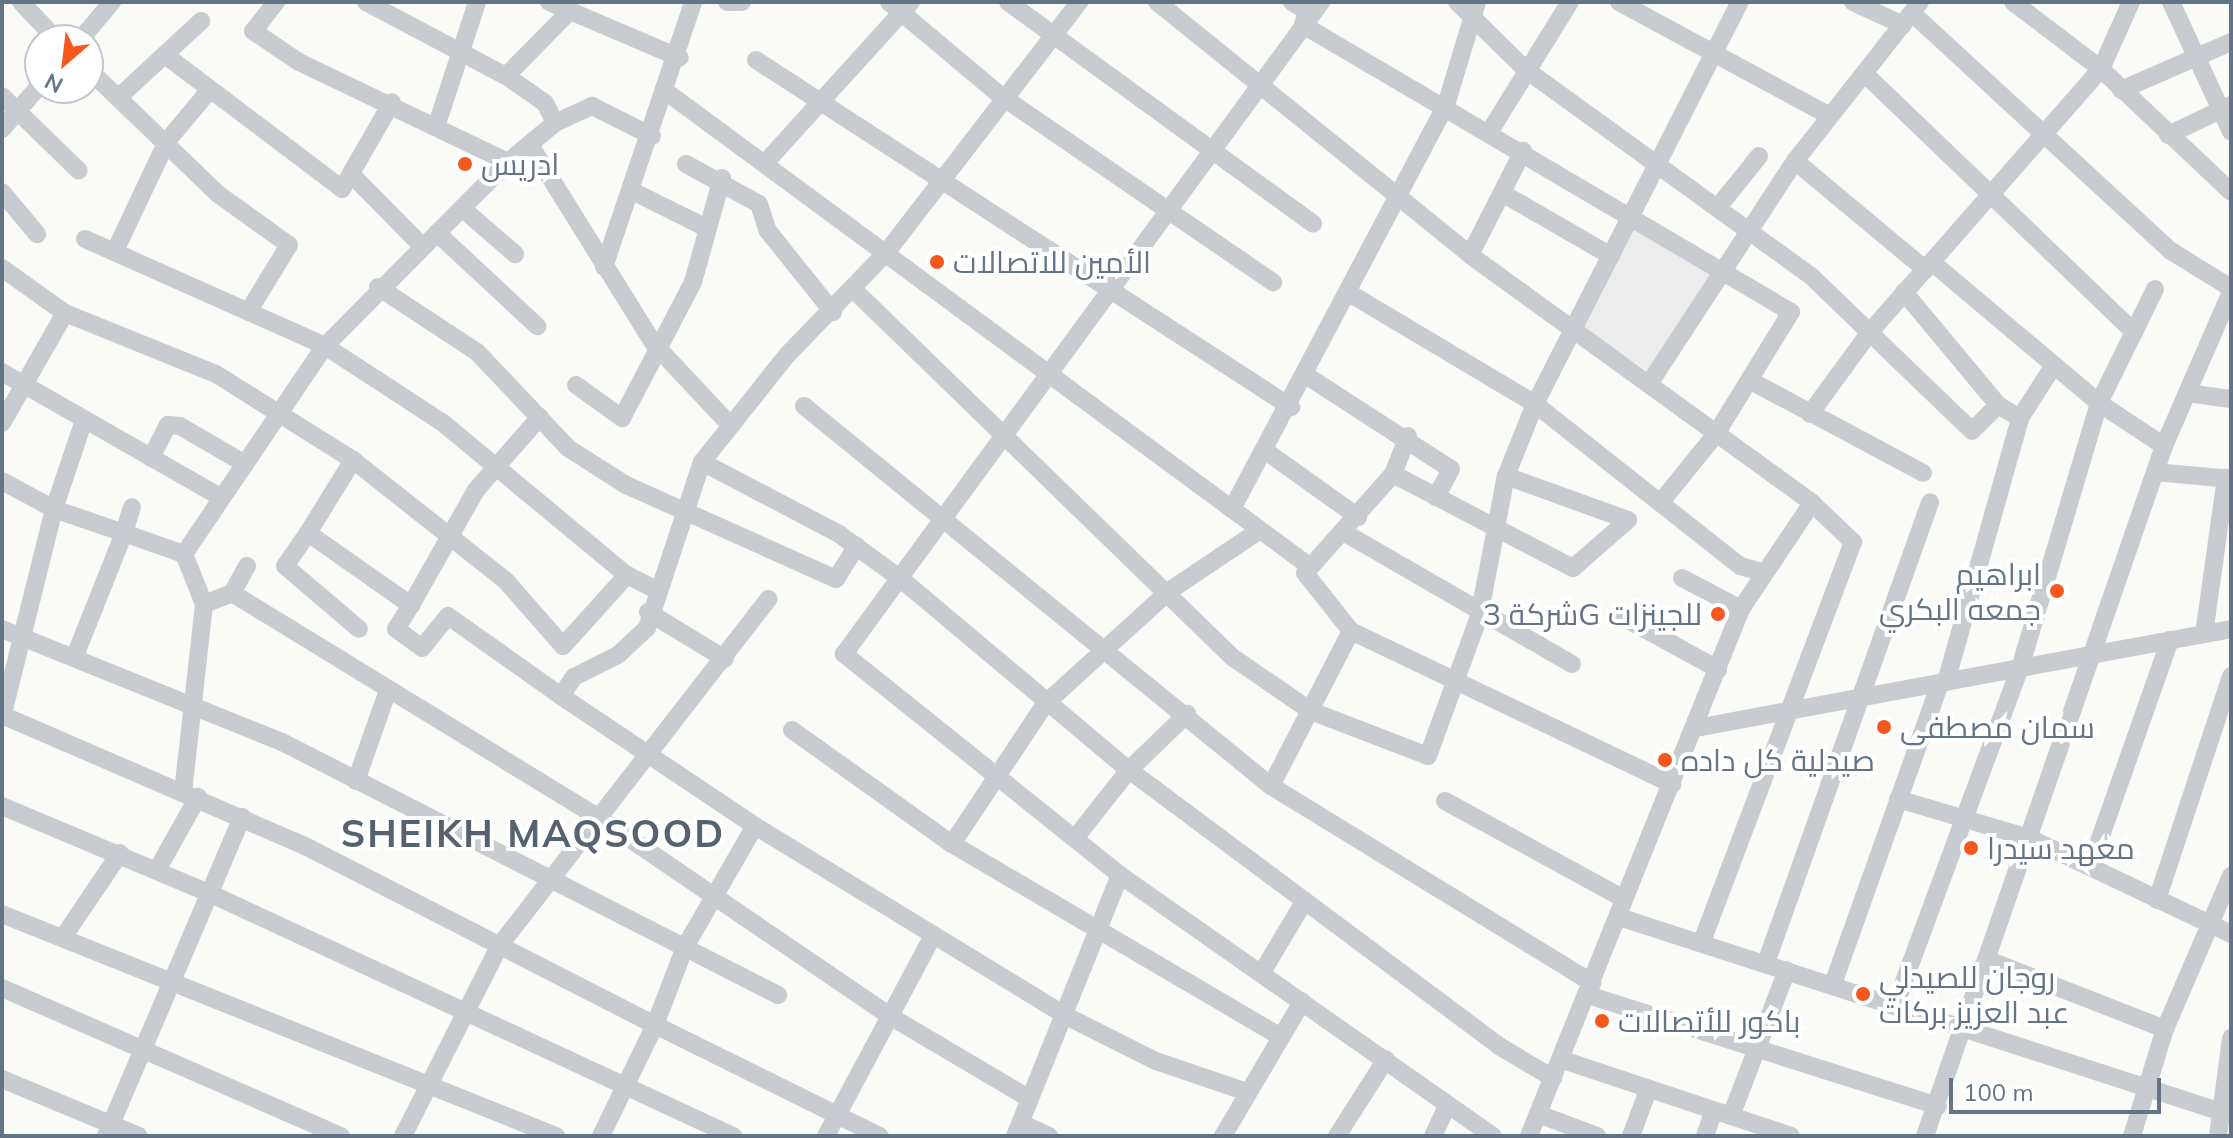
<!DOCTYPE html>
<html>
<head>
<meta charset="utf-8">
<style>
  body { margin:0 }
  #map { position:relative; width:2233px; height:1138px; overflow:hidden; background:#fafaf7; font-family:Mulish,Cairo,sans-serif }
  div>[style] { position:absolute }
  [style*='--x'] { left:calc(var(--x)*1px); top:calc(var(--y)*1px); width:calc(var(--w)*1px); rotate:calc(var(--a)*1deg) }
  .built>* { inset:0; background:#ebeceb }
  .minor>* { height:18px; margin:-9px; padding:0 9px; transform-origin:9px; border-radius:9px; background:#c8ccd0 }
  .dots>* { width:22px; height:22px; translate:-50% -50%; box-sizing:border-box; border:4px solid #fff; border-radius:50% }
  span { translate:-50% -50%; white-space:nowrap; text-align:center; line-height:1.15; -webkit-text-stroke:8px #fff; paint-order:stroke }
  .poi-label { font-size:30px; color:#627486 }
  .left { translate:0 -50%; text-align:left }
  .right { translate:-100% -50%; text-align:right }
  .district-label { font-size:38px; color:#556370; font-weight:700; letter-spacing:2px }
  .frame { position:absolute; inset:0; border:4px solid #627486; pointer-events:none }
  .north { position:absolute; left:24px; top:24px; width:80px; height:80px; box-sizing:border-box; background:#fff; border:2px solid #c0c7cf; border-radius:50%; rotate:208deg; font-size:22px; font-weight:700; line-height:32px; text-align:center; color:#627486 }
  .north::after { content:''; display:block; margin:auto; width:28px; height:36px; background:#f5571d; clip-path:polygon(50% 0,100% 100%,50% 72%,0 100%) }
  .scale { position:absolute; left:1949px; top:1078px; width:212px; height:36px; box-sizing:border-box; border:4px solid #627486; border-top:0; padding-left:10px; font-size:24px; line-height:28px; white-space:nowrap; color:#627486; -webkit-text-stroke:6px #fff; paint-order:stroke }
</style>
</head>
<body>
<div id="map">
  <div class="built">
    <i style="clip-path:polygon(1629px 218px,1715px 268px,1648px 371px,1580px 325px)"></i>
  </div>
  <div class="minor">
    <i style="--x:21;--y:2;--w:52;--a:46.5"></i>
    <i style="--x:276;--y:2;--w:37;--a:128"></i>
    <i style="--x:253;--y:31;--w:55;--a:34"></i>
    <i style="--x:299;--y:62;--w:232;--a:25.6"></i>
    <i style="--x:366;--y:2;--w:158;--a:27.9"></i>
    <i style="--x:506;--y:76;--w:47;--a:34.7"></i>
    <i style="--x:545;--y:103;--w:22;--a:63"></i>
    <i style="--x:549;--y:2;--w:142;--a:23.1"></i>
    <i style="--x:727;--y:2;--w:15;--a:0"></i>
    <i style="--x:889;--y:2;--w:146;--a:40"></i>
    <i style="--x:1001;--y:96;--w:330;--a:34.4"></i>
    <i style="--x:1008;--y:2;--w:377;--a:36"></i>
    <i style="--x:1157;--y:2;--w:402;--a:38.9"></i>
    <i style="--x:1470;--y:255;--w:422;--a:35.9"></i>
    <i style="--x:1812;--y:503;--w:57;--a:43.6"></i>
    <i style="--x:1853;--y:542;--w:427;--a:110.7"></i>
    <i style="--x:1292;--y:2;--w:17;--a:31"></i>
    <i style="--x:1307;--y:11;--w:15;--a:106"></i>
    <i style="--x:1303;--y:25;--w:566;--a:30.46"></i>
    <i style="--x:1791;--y:312;--w:143;--a:121.6"></i>
    <i style="--x:1716;--y:434;--w:87;--a:129"></i>
    <i style="--x:1457;--y:2;--w:95;--a:44.6"></i>
    <i style="--x:1525;--y:69;--w:353;--a:35.9"></i>
    <i style="--x:1811;--y:276;--w:223;--a:43.9"></i>
    <i style="--x:1972;--y:431;--w:37;--a:-45"></i>
    <i style="--x:1998;--y:405;--w:26;--a:31"></i>
    <i style="--x:1619;--y:2;--w:238;--a:28.4"></i>
    <i style="--x:1853;--y:2;--w:55;--a:24.7"></i>
    <i style="--x:2013;--y:2;--w:111;--a:37.3"></i>
    <i style="--x:2101;--y:69;--w:179;--a:43.4"></i>
    <i style="--x:2171;--y:2;--w:143;--a:65.2"></i>
    <i style="--x:1912;--y:13;--w:352;--a:42.6"></i>
    <i style="--x:2171;--y:251;--w:70;--a:31.7"></i>
    <i style="--x:80;--y:40;--w:50;--a:-49.9"></i>
    <i style="--x:165;--y:55;--w:222;--a:37.1"></i>
    <i style="--x:342;--y:189;--w:100;--a:-60.1"></i>
    <i style="--x:756;--y:60;--w:638;--a:32.97"></i>
    <i style="--x:88;--y:69;--w:180;--a:43.9"></i>
    <i style="--x:218;--y:194;--w:87;--a:35.7"></i>
    <i style="--x:289;--y:245;--w:75;--a:121.4"></i>
    <i style="--x:1865;--y:74;--w:373;--a:43.8"></i>
    <i style="--x:506;--y:76;--w:87;--a:-45.5"></i>
    <i style="--x:2121;--y:90;--w:120;--a:-23.6"></i>
    <i style="--x:668;--y:93;--w:797;--a:36.42"></i>
    <i style="--x:2;--y:96;--w:107;--a:44.2"></i>
    <i style="--x:119;--y:97;--w:112;--a:-42.8"></i>
    <i style="--x:437;--y:124;--w:128;--a:-71.8"></i>
    <i style="--x:2;--y:129;--w:58;--a:-49.2"></i>
    <i style="--x:1490;--y:131;--w:152;--a:-58.2"></i>
    <i style="--x:2168;--y:135;--w:70;--a:-25.5"></i>
    <i style="--x:530;--y:145;--w:234;--a:58.1"></i>
    <i style="--x:654;--y:344;--w:111;--a:46.8"></i>
    <i style="--x:1795;--y:161;--w:170;--a:39.8"></i>
    <i style="--x:766;--y:162;--w:216;--a:-47.8"></i>
    <i style="--x:686;--y:164;--w:83;--a:28.7"></i>
    <i style="--x:759;--y:204;--w:28;--a:72"></i>
    <i style="--x:768;--y:231;--w:104;--a:51.3"></i>
    <i style="--x:351;--y:174;--w:101;--a:45.4"></i>
    <i style="--x:2;--y:192;--w:55;--a:50.2"></i>
    <i style="--x:634;--y:192;--w:81;--a:26.3"></i>
    <i style="--x:1502;--y:193;--w:126;--a:30"></i>
    <i style="--x:1719;--y:206;--w:64;--a:-51.3"></i>
    <i style="--x:463;--y:209;--w:69;--a:40.9"></i>
    <i style="--x:437;--y:233;--w:137;--a:42.9"></i>
    <i style="--x:85;--y:239;--w:263;--a:24"></i>
    <i style="--x:325;--y:346;--w:141;--a:33.1"></i>
    <i style="--x:443;--y:423;--w:239;--a:39.6"></i>
    <i style="--x:627;--y:575;--w:35;--a:27"></i>
    <i style="--x:116;--y:249;--w:119;--a:-64.7"></i>
    <i style="--x:167;--y:141;--w:64;--a:-50.1"></i>
    <i style="--x:1470;--y:255;--w:117;--a:-63"></i>
    <i style="--x:604;--y:267;--w:280;--a:-71.4"></i>
    <i style="--x:2;--y:268;--w:77;--a:35.5"></i>
    <i style="--x:65;--y:313;--w:163;--a:22"></i>
    <i style="--x:216;--y:374;--w:162;--a:32.1"></i>
    <i style="--x:353;--y:460;--w:195;--a:38.3"></i>
    <i style="--x:506;--y:581;--w:86;--a:48.8"></i>
    <i style="--x:563;--y:646;--w:96;--a:-48"></i>
    <i style="--x:378;--y:287;--w:118;--a:33.3"></i>
    <i style="--x:477;--y:352;--w:132;--a:46.5"></i>
    <i style="--x:568;--y:448;--w:69;--a:32.5"></i>
    <i style="--x:626;--y:485;--w:230;--a:24.1"></i>
    <i style="--x:836;--y:579;--w:39;--a:-58"></i>
    <i style="--x:854;--y:290;--w:527;--a:44.15"></i>
    <i style="--x:1232;--y:657;--w:96;--a:34.4"></i>
    <i style="--x:1311;--y:711;--w:125;--a:21"></i>
    <i style="--x:1428;--y:756;--w:148;--a:-69.9"></i>
    <i style="--x:1479;--y:617;--w:144;--a:-79.2"></i>
    <i style="--x:1506;--y:476;--w:78;--a:-68.1"></i>
    <i style="--x:1535;--y:404;--w:451;--a:-63"></i>
    <i style="--x:1904;--y:292;--w:147;--a:50.2"></i>
    <i style="--x:1349;--y:293;--w:217;--a:30.8"></i>
    <i style="--x:1535;--y:404;--w:261;--a:38.3"></i>
    <i style="--x:1740;--y:566;--w:24;--a:15"></i>
    <i style="--x:2;--y:372;--w:251;--a:29.8"></i>
    <i style="--x:1307;--y:376;--w:171;--a:32.9"></i>
    <i style="--x:1451;--y:469;--w:32;--a:118"></i>
    <i style="--x:1751;--y:381;--w:195;--a:28.1"></i>
    <i style="--x:1649;--y:384;--w:267;--a:-56.8"></i>
    <i style="--x:1795;--y:161;--w:202;--a:-51.8"></i>
    <i style="--x:576;--y:385;--w:57;--a:35.7"></i>
    <i style="--x:622;--y:418;--w:153;--a:-62.4"></i>
    <i style="--x:693;--y:282;--w:108;--a:-74.4"></i>
    <i style="--x:2187;--y:393;--w:44;--a:7.8"></i>
    <i style="--x:804;--y:406;--w:602;--a:39.14"></i>
    <i style="--x:1271;--y:786;--w:377;--a:31.5"></i>
    <i style="--x:1810;--y:414;--w:100;--a:-53.9"></i>
    <i style="--x:1869;--y:333;--w:351;--a:-48.7"></i>
    <i style="--x:2101;--y:69;--w:73;--a:-65.9"></i>
    <i style="--x:84;--y:420;--w:94;--a:108.6"></i>
    <i style="--x:54;--y:509;--w:74;--a:18.9"></i>
    <i style="--x:124;--y:533;--w:27;--a:-73"></i>
    <i style="--x:2;--y:423;--w:127;--a:-60.2"></i>
    <i style="--x:1408;--y:436;--w:41;--a:111.5"></i>
    <i style="--x:1393;--y:474;--w:132;--a:131.6"></i>
    <i style="--x:1305;--y:573;--w:74;--a:51.6"></i>
    <i style="--x:1351;--y:631;--w:356;--a:25.5"></i>
    <i style="--x:2164;--y:446;--w:168;--a:-66.5"></i>
    <i style="--x:1267;--y:452;--w:112;--a:35.5"></i>
    <i style="--x:151;--y:458;--w:37;--a:-63"></i>
    <i style="--x:168;--y:425;--w:12;--a:5"></i>
    <i style="--x:180;--y:426;--w:75;--a:30.3"></i>
    <i style="--x:353;--y:460;--w:86;--a:121.7"></i>
    <i style="--x:308;--y:533;--w:126;--a:35"></i>
    <i style="--x:411;--y:605;--w:28;--a:122"></i>
    <i style="--x:396;--y:629;--w:32;--a:36"></i>
    <i style="--x:422;--y:648;--w:41;--a:-50.9"></i>
    <i style="--x:448;--y:616;--w:138;--a:35.3"></i>
    <i style="--x:561;--y:696;--w:23;--a:-56"></i>
    <i style="--x:574;--y:677;--w:49;--a:-26.6"></i>
    <i style="--x:618;--y:655;--w:40;--a:-43"></i>
    <i style="--x:647;--y:628;--w:175;--a:-71.7"></i>
    <i style="--x:702;--y:462;--w:138;--a:-51.5"></i>
    <i style="--x:788;--y:354;--w:141;--a:-45.9"></i>
    <i style="--x:886;--y:253;--w:317;--a:-52.4"></i>
    <i style="--x:702;--y:462;--w:155;--a:27.7"></i>
    <i style="--x:839;--y:534;--w:77;--a:36"></i>
    <i style="--x:901;--y:579;--w:297;--a:40"></i>
    <i style="--x:1129;--y:770;--w:462;--a:36.7"></i>
    <i style="--x:1499;--y:1046;--w:63;--a:30.7"></i>
    <i style="--x:2155;--y:472;--w:76;--a:5.3"></i>
    <i style="--x:1393;--y:474;--w:203;--a:27.6"></i>
    <i style="--x:1573;--y:568;--w:73;--a:-41.1"></i>
    <i style="--x:1628;--y:520;--w:130;--a:-160.2"></i>
    <i style="--x:2;--y:481;--w:59;--a:28.3"></i>
    <i style="--x:54;--y:509;--w:215;--a:104"></i>
    <i style="--x:1232;--y:509;--w:457;--a:-62.1"></i>
    <i style="--x:1446;--y:105;--w:108;--a:-73.2"></i>
    <i style="--x:308;--y:533;--w:40;--a:124.9"></i>
    <i style="--x:285;--y:566;--w:97;--a:40.4"></i>
    <i style="--x:1345;--y:533;--w:262;--a:30"></i>
    <i style="--x:184;--y:554;--w:251;--a:-55.9"></i>
    <i style="--x:325;--y:346;--w:260;--a:-45.2"></i>
    <i style="--x:508;--y:162;--w:61;--a:-39.7"></i>
    <i style="--x:555;--y:123;--w:41;--a:-24.7"></i>
    <i style="--x:592;--y:106;--w:67;--a:26.6"></i>
    <i style="--x:247;--y:566;--w:31;--a:119"></i>
    <i style="--x:232;--y:593;--w:429;--a:31.5"></i>
    <i style="--x:598;--y:817;--w:351;--a:34.3"></i>
    <i style="--x:888;--y:1015;--w:165;--a:30.6"></i>
    <i style="--x:1682;--y:578;--w:67;--a:27.7"></i>
    <i style="--x:411;--y:605;--w:132;--a:-60.5"></i>
    <i style="--x:476;--y:490;--w:97;--a:-48.8"></i>
    <i style="--x:648;--y:612;--w:90;--a:31.4"></i>
    <i style="--x:1621;--y:616;--w:111;--a:28.7"></i>
    <i style="--x:2;--y:629;--w:302;--a:22"></i>
    <i style="--x:282;--y:742;--w:557;--a:27.03"></i>
    <i style="--x:2204;--y:634;--w:158;--a:-82"></i>
    <i style="--x:75;--y:656;--w:132;--a:-68.3"></i>
    <i style="--x:124;--y:533;--w:64;--a:19.3"></i>
    <i style="--x:184;--y:554;--w:54;--a:68.2"></i>
    <i style="--x:204;--y:604;--w:30;--a:-21"></i>
    <i style="--x:1946;--y:682;--w:274;--a:-74.3"></i>
    <i style="--x:2020;--y:418;--w:63;--a:-57.3"></i>
    <i style="--x:561;--y:696;--w:234;--a:33.8"></i>
    <i style="--x:755;--y:826;--w:364;--a:31.4"></i>
    <i style="--x:1066;--y:1016;--w:101;--a:26.6"></i>
    <i style="--x:1156;--y:1061;--w:96;--a:18.8"></i>
    <i style="--x:2;--y:715;--w:332;--a:23.4"></i>
    <i style="--x:307;--y:847;--w:391;--a:27.1"></i>
    <i style="--x:655;--y:1025;--w:84;--a:-69"></i>
    <i style="--x:685;--y:947;--w:140;--a:-60"></i>
    <i style="--x:1696;--y:728;--w:544;--a:-10.48"></i>
    <i style="--x:792;--y:730;--w:196;--a:35.5"></i>
    <i style="--x:952;--y:844;--w:381;--a:30.4"></i>
    <i style="--x:356;--y:781;--w:96;--a:-70.6"></i>
    <i style="--x:1271;--y:786;--w:174;--a:-62.7"></i>
    <i style="--x:183;--y:792;--w:189;--a:-83.6"></i>
    <i style="--x:1898;--y:799;--w:137;--a:16.6"></i>
    <i style="--x:2029;--y:838;--w:224;--a:25.4"></i>
    <i style="--x:1445;--y:801;--w:204;--a:28.7"></i>
    <i style="--x:2;--y:806;--w:225;--a:22.8"></i>
    <i style="--x:209;--y:893;--w:578;--a:24.88"></i>
    <i style="--x:1076;--y:837;--w:85;--a:-51.7"></i>
    <i style="--x:1129;--y:770;--w:81;--a:-44"></i>
    <i style="--x:952;--y:844;--w:168;--a:-56.4"></i>
    <i style="--x:1045;--y:704;--w:168;--a:-42.3"></i>
    <i style="--x:1169;--y:591;--w:106;--a:-33.8"></i>
    <i style="--x:2090;--y:867;--w:241;--a:-70.6"></i>
    <i style="--x:157;--y:870;--w:84;--a:-60.7"></i>
    <i style="--x:1120;--y:875;--w:455;--a:35"></i>
    <i style="--x:2157;--y:900;--w:236;--a:-71.7"></i>
    <i style="--x:2;--y:914;--w:597;--a:21.84"></i>
    <i style="--x:1619;--y:917;--w:643;--a:17.93"></i>
    <i style="--x:64;--y:936;--w:100;--a:-56"></i>
    <i style="--x:1988;--y:960;--w:190;--a:21.3"></i>
    <i style="--x:1766;--y:963;--w:489;--a:-70.4"></i>
    <i style="--x:1264;--y:969;--w:78;--a:-59.2"></i>
    <i style="--x:1833;--y:984;--w:319;--a:-70.4"></i>
    <i style="--x:2;--y:988;--w:370;--a:23.6"></i>
    <i style="--x:1588;--y:995;--w:367;--a:17.6"></i>
    <i style="--x:1896;--y:1003;--w:357;--a:-69.7"></i>
    <i style="--x:2020;--y:668;--w:277;--a:-73.4"></i>
    <i style="--x:2099;--y:403;--w:127;--a:-63.8"></i>
    <i style="--x:1563;--y:1060;--w:240;--a:18.4"></i>
    <i style="--x:2;--y:1079;--w:148;--a:22.6"></i>
    <i style="--x:1538;--y:1114;--w:63;--a:20.4"></i>
    <i style="--x:1731;--y:1116;--w:156;--a:-69"></i>
    <i style="--x:1021;--y:1123;--w:31;--a:25"></i>
    <i style="--x:106;--y:1136;--w:347;--a:-66.9"></i>
    <i style="--x:403;--y:1136;--w:214;--a:-63.1"></i>
    <i style="--x:500;--y:945;--w:438;--a:-52.2"></i>
    <i style="--x:601;--y:1136;--w:123;--a:-64.1"></i>
    <i style="--x:655;--y:1025;--w:251;--a:26.3"></i>
    <i style="--x:826;--y:1136;--w:227;--a:-61.9"></i>
    <i style="--x:1015;--y:1136;--w:281;--a:-68.1"></i>
    <i style="--x:1120;--y:875;--w:354;--a:-141.3"></i>
    <i style="--x:844;--y:654;--w:808;--a:-53.81"></i>
    <i style="--x:1223;--y:1136;--w:156;--a:-59.5"></i>
    <i style="--x:1337;--y:1136;--w:91;--a:-57.5"></i>
    <i style="--x:1433;--y:1136;--w:33;--a:-65"></i>
    <i style="--x:1529;--y:1136;--w:568;--a:-68.09"></i>
    <i style="--x:1741;--y:609;--w:128;--a:-56.2"></i>
    <i style="--x:1631;--y:1136;--w:49;--a:-69.7"></i>
    <i style="--x:1705;--y:1136;--w:24;--a:-71"></i>
    <i style="--x:1925;--y:1136;--w:730;--a:-70.9"></i>
    <i style="--x:2164;--y:446;--w:78;--a:-146.5"></i>
    <i style="--x:2099;--y:403;--w:217;--a:-139.9"></i>
    <i style="--x:2132;--y:1136;--w:112;--a:-72.9"></i>
    <i style="--x:2165;--y:1029;--w:167;--a:-66.7"></i>
    <i style="--x:2218;--y:1136;--w:99;--a:-82.4"></i>
  </div>
  <div class="dots">
    <i style="left:465px;top:164px;background:#f5571d"></i>
    <i style="left:937px;top:262px;background:#f5571d"></i>
    <i style="left:2057px;top:591px;background:#f5571d"></i>
    <i style="left:1718px;top:614px;background:#f5571d"></i>
    <i style="left:1884px;top:727px;background:#f5571d"></i>
    <i style="left:1665px;top:760px;background:#f5571d"></i>
    <i style="left:1971px;top:848px;background:#f5571d"></i>
    <i style="left:1863px;top:994px;background:#f5571d"></i>
    <i style="left:1602px;top:1021px;background:#f5571d"></i>
  </div>
  <div class="poi-label">
    <span class="left" style="left:481px;top:164px">ادريس</span>
    <span class="left" style="left:953px;top:262px">الأمين للاتصالات</span>
    <span class="right" style="left:2041px;top:591px">ابراهيم<br>جمعه البكري</span>
    <span class="right" style="left:1702px;top:614px">شركة 3G للجينزات</span>
    <span class="left" style="left:1900px;top:727px">سمان مصطفى</span>
    <span class="left" style="left:1681px;top:760px">صيدلية كل داده</span>
    <span class="left" style="left:1987px;top:848px">معهد سيدرا</span>
    <span class="left" style="left:1879px;top:994px">روجان للصيدلي<br>عبد العزيز بركات</span>
    <span class="left" style="left:1618px;top:1021px">باكور للأتصالات</span>
  </div>
  <div class="district-label">
    <span style="left:533px;top:834px">SHEIKH MAQSOOD</span>
  </div>
  <div class="frame"></div>
  <div class="north">N</div>
  <div class="scale">100 m</div>
</div>
</body>
</html>
